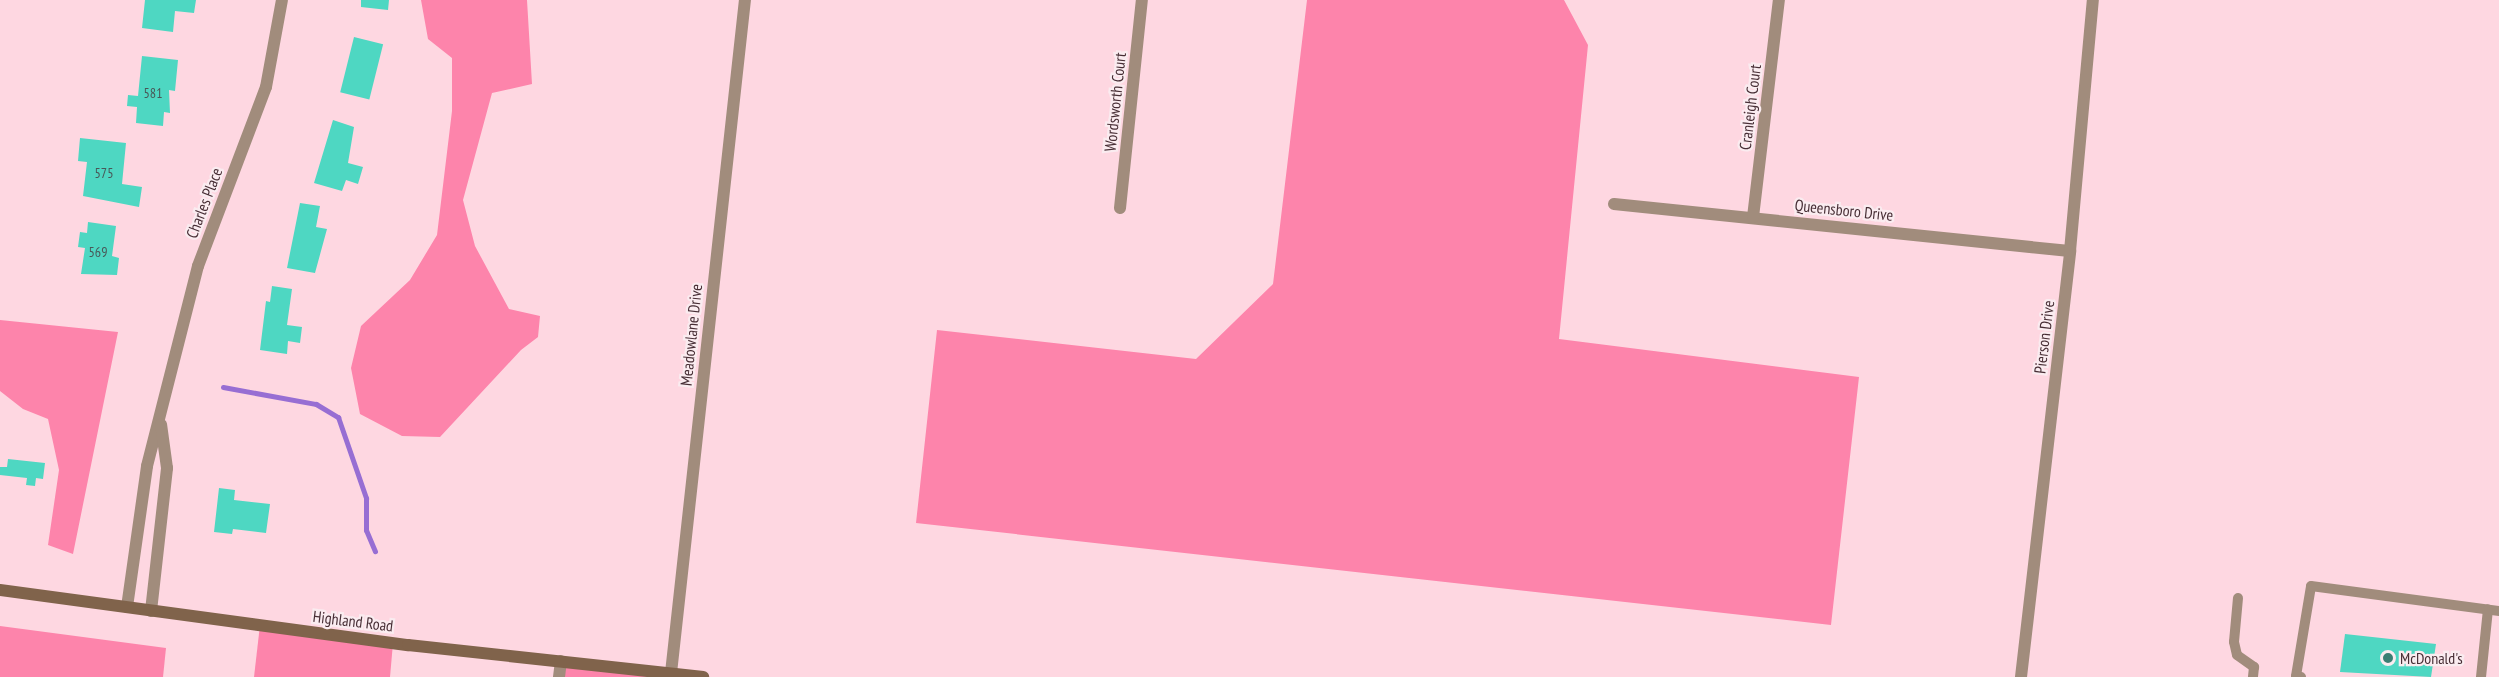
<!DOCTYPE html>
<html>
<head>
<meta charset="utf-8">
<style>
  body { margin:0 }
  #map { position:relative; width:2499px; height:677px; overflow:hidden; background:#fed7e1; font-family:"PT Sans Narrow",sans-serif }
  div>[style] { position:absolute }
  [style*='--x'] { left:calc(var(--x)*1px); top:calc(var(--y)*1px); width:calc(var(--w)*1px); rotate:calc(var(--a)*1deg) }
  .forest>* { inset:0; background:#fd84ab }
  .stream>* { height:5px; margin:-2.5px; padding:0 2.5px; transform-origin:2.5px; border-radius:2.5px; background:#976ed3 }
  .building>* { inset:0; background:#4ed7c2; transform-origin:0 0 }
  .lane>* { height:10px; margin:-5px; padding:0 5px; transform-origin:5px; border-radius:5px; background:#a18c7c }
  .street>* { height:12px; margin:-6px; padding:0 6px; transform-origin:6px; border-radius:6px; background:#a18c7c }
  .secondary>* { height:12px; margin:-6px; padding:0 6px; transform-origin:6px; border-radius:6px; background:#80634b }
  .dots>* { width:16px; height:16px; translate:-50% -50%; box-sizing:border-box; border:3px solid #faecf0; border-radius:50% }
  span { translate:-50% -50%; white-space:nowrap; text-align:center; line-height:1.15; -webkit-text-stroke:4.5px #faecf0; paint-order:stroke }
  .number-label { font-size:14px; color:#495858 }
  .number-label span { -webkit-text-stroke-width:0 }
  .street-label { font-size:16px; color:#472e35 }
  .poi-label { font-size:16px; color:#472e35 }
  .left { translate:0 -50%; text-align:left }
</style>
</head>
<body>
<div id="map">
  <div class="forest">
    <i style="clip-path:polygon(421px 0,527px 0,532px 84px,492px 93px,463px 200px,475px 246px,509px 309px,540px 316px,538px 337px,521px 350px,440px 437px,402px 436px,360px 414px,351px 368px,361px 326px,410px 280px,437px 235px,452px 111px,452px 58px,428px 39px)"></i>
    <i style="clip-path:polygon(1307px 0,1564px 0,1588px 45px,1559px 339px,1859px 377px,1831px 625px,916px 523px,937px 330px,1196px 359px,1273px 284px)"></i>
    <i style="clip-path:polygon(0 320px,118px 332px,73px 554px,48px 545px,59px 470px,48px 419px,23px 409px,0 391px)"></i>
    <i style="clip-path:polygon(260px 625px,393px 643px,390px 677px,254px 677px)"></i>
    <i style="clip-path:polygon(0 626px,166px 648px,163px 677px,0 677px)"></i>
    <i style="clip-path:polygon(561px 661px,671px 677px,559px 677px)"></i>
  </div>
  <div class="stream">
    <i style="--x:223;--y:387;--w:95;--a:10.4"></i>
    <i style="--x:316;--y:404;--w:26;--a:31"></i>
    <i style="--x:338;--y:417;--w:86;--a:70.9"></i>
    <i style="--x:366;--y:498;--w:32;--a:90"></i>
    <i style="--x:366;--y:530;--w:23;--a:67"></i>
  </div>
  <div class="building">
    <i style="clip-path:polygon(145px 0,196px 0,194px 13px,175px 11px,173px 32px,142px 28px)"></i>
    <i style="clip-path:polygon(361px 0,389px 0,388px 10px,361px 7px)"></i>
    <i style="left:354px;top:37px;width:30px;height:57px;rotate:14deg"></i>
    <i style="clip-path:polygon(142px 56px,178px 60px,175px 91px,169px 90px,170px 113px,164px 112px,163px 126px,136px 123px,137px 107px,127px 106px,128px 95px,138px 96px)"></i>
    <i style="clip-path:polygon(333px 120px,354px 127px,348px 163px,363px 167px,358px 184px,346px 180px,342px 191px,314px 183px)"></i>
    <i style="clip-path:polygon(80px 138px,126px 143px,122px 184px,142px 187px,139px 207px,83px 196px,87px 162px,78px 161px)"></i>
    <i style="clip-path:polygon(300px 203px,320px 206px,316px 227px,327px 229px,315px 273px,287px 268px)"></i>
    <i style="clip-path:polygon(88px 222px,116px 226px,112px 256px,119px 258px,117px 275px,81px 274px,85px 248px,78px 247px,80px 232px,87px 233px)"></i>
    <i style="clip-path:polygon(272px 286px,292px 289px,287px 325px,302px 327px,300px 343px,288px 341px,287px 354px,260px 350px,266px 301px,270px 302px)"></i>
    <i style="clip-path:polygon(8px 459px,45px 463px,43px 479px,36px 478px,35px 486px,26px 485px,27px 478px,0 475px,0 467px,7px 467px)"></i>
    <i style="clip-path:polygon(219px 488px,235px 490px,234px 500px,270px 504px,266px 533px,233px 529px,232px 534px,214px 532px)"></i>
    <i style="clip-path:polygon(2345px 634px,2436px 644px,2431px 677px,2340px 672px)"></i>
  </div>
  <div class="lane">
    <i style="--x:2238;--y:598;--w:44;--a:95.2"></i>
    <i style="--x:2234;--y:642;--w:13;--a:77"></i>
    <i style="--x:2237;--y:655;--w:21;--a:35"></i>
    <i style="--x:2254;--y:667;--w:10;--a:96"></i>
    <i style="--x:2301;--y:677;--w:5;--a:-169"></i>
    <i style="--x:2296;--y:676;--w:91;--a:-80.5"></i>
    <i style="--x:2311;--y:586;--w:190;--a:7.6"></i>
    <i style="--x:2481;--y:677;--w:68;--a:-84.1"></i>
  </div>
  <div class="street">
    <i style="--x:1614;--y:204;--w:458;--a:5.9"></i>
    <i style="--x:1120;--y:208;--w:209;--a:-84"></i>
    <i style="--x:1753;--y:217;--w:219;--a:-83.2"></i>
    <i style="--x:127;--y:607;--w:142;--a:-81.9"></i>
    <i style="--x:147;--y:466;--w:206;--a:-75.7"></i>
    <i style="--x:198;--y:266;--w:191;--a:-69.2"></i>
    <i style="--x:266;--y:87;--w:88;--a:-79.6"></i>
    <i style="--x:151;--y:611;--w:144;--a:-83.6"></i>
    <i style="--x:167;--y:468;--w:44;--a:-97.8"></i>
    <i style="--x:671;--y:673;--w:677;--a:-83.73"></i>
    <i style="--x:559;--y:677;--w:16;--a:-83"></i>
    <i style="--x:2021;--y:677;--w:429;--a:-83.4"></i>
    <i style="--x:2070;--y:251;--w:252;--a:-84.8"></i>
  </div>
  <div class="secondary">
    <i style="--x:0;--y:590;--w:412;--a:7.7"></i>
    <i style="--x:408;--y:645;--w:297;--a:6.2"></i>
  </div>
  <div class="dots">
    <i style="left:2388px;top:658px;background:#3a7f73"></i>
  </div>
  <div class="number-label">
    <span style="left:153px;top:93px">581</span>
    <span style="left:104px;top:173px">575</span>
    <span style="left:98px;top:252px">569</span>
  </div>
  <div class="street-label">
    <span style="left:1115px;top:102px;rotate:-84deg">Wordsworth Court</span>
    <span style="left:1750px;top:107px;rotate:-83deg">Cranleigh Court</span>
    <span style="left:204px;top:203px;rotate:-69deg">Charles Place</span>
    <span style="left:1844px;top:210px;rotate:6deg">Queensboro Drive</span>
    <span style="left:691px;top:335px;rotate:-84deg">Meadowlane Drive</span>
    <span style="left:2044px;top:337px;rotate:-83deg">Pierson Drive</span>
    <span style="left:353px;top:621px;rotate:7deg">Highland Road</span>
  </div>
  <div class="poi-label">
    <span class="left" style="left:2400px;top:658px">McDonald's</span>
  </div>
</div>
</body>
</html>
